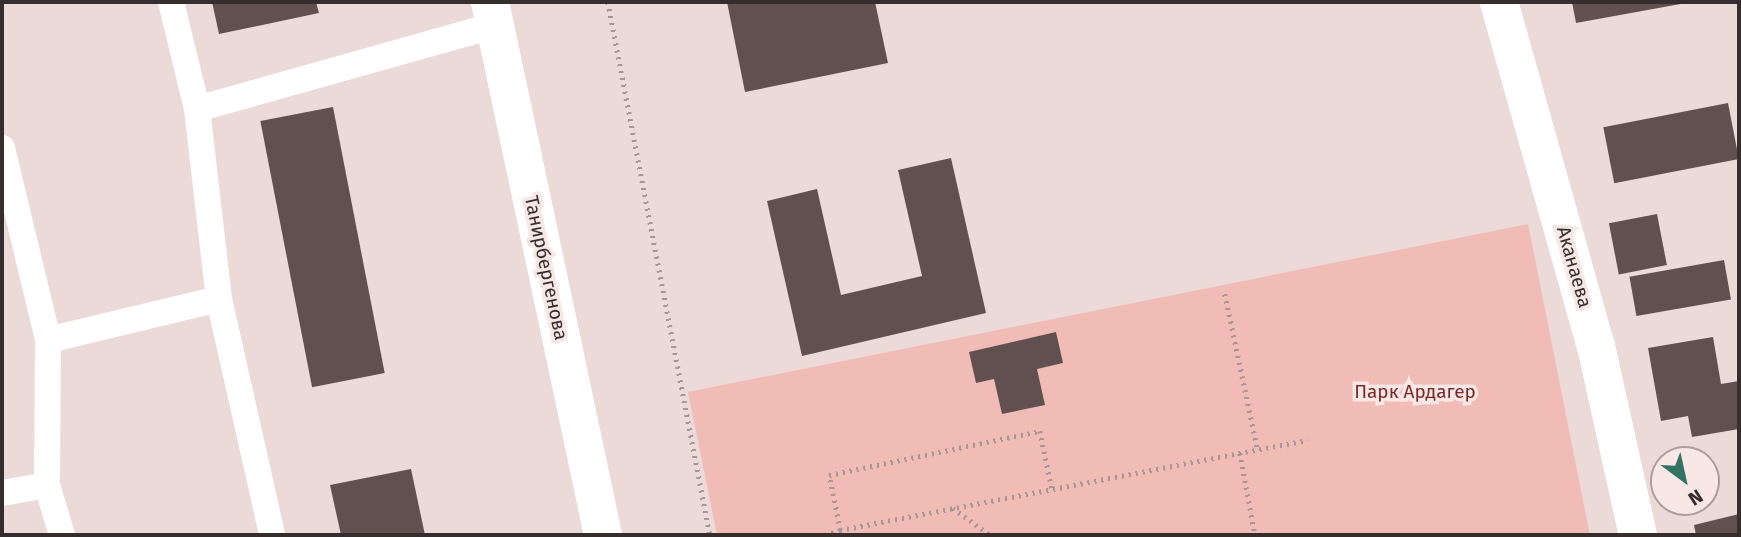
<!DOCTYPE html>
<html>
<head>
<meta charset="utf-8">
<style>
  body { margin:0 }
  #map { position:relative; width:1741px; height:537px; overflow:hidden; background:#ecdad8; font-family:"Fira Sans",sans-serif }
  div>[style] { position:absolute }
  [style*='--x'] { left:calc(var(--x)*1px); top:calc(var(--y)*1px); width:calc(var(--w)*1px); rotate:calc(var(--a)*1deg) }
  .green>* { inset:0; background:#f1bcb6 }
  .building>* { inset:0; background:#605150; transform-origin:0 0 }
  .path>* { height:4.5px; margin-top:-2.25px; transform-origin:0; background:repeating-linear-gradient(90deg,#a49795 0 2px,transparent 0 7px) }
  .service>* { height:26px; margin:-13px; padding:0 13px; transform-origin:13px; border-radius:13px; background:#fff }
  .minor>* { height:38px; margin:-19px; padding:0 19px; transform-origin:19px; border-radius:19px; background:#fff }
  .tertiary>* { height:38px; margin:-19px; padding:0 19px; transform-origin:19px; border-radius:19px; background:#fff }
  span { translate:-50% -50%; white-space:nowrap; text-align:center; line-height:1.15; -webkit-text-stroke:7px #f9e7e5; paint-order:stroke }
  .street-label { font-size:19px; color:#352e2d }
  .park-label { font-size:19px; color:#782a28 }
  .frame { position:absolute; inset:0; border:4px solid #352e2d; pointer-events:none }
  .north { position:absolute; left:1650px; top:446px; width:70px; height:70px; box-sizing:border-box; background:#f9e7e5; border:2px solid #ab9d9b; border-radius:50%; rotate:147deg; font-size:19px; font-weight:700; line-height:28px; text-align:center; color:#352e2d }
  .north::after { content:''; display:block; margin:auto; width:24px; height:32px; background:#327363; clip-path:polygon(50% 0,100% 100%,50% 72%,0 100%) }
</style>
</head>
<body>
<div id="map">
  <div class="green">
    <i style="clip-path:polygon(1528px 224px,1590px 535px,717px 535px,688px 392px)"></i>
  </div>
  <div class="building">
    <i style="clip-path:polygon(212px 2px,316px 2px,319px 13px,219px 34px)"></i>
    <i style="clip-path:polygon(727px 2px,875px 2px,888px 63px,745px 92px)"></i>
    <i style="clip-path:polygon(1572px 2px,1686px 2px,1686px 3px,1576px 23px)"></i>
    <i style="left:1728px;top:103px;width:57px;height:127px;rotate:79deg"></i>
    <i style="left:333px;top:107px;width:271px;height:74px;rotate:79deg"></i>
    <i style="clip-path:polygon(951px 158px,986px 313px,802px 356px,767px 201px,817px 189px,841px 295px,922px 276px,898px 170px)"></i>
    <i style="left:1657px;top:214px;width:52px;height:49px;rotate:79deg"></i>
    <i style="left:1724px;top:260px;width:40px;height:96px;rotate:80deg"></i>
    <i style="clip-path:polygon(1056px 332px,1063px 363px,1037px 369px,1045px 405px,1002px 414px,994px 379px,976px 383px,969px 352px)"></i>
    <i style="clip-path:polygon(1713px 337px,1721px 384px,1739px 381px,1739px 429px,1692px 437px,1688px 416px,1661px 421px,1648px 348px)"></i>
    <i style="clip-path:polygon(411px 469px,425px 535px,341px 535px,330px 485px)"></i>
    <i style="clip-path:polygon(1739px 514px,1739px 535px,1696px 535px,1694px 525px)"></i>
  </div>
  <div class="path">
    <i style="--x:608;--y:2;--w:543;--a:79.17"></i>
    <i style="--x:1225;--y:294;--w:159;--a:78.1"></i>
    <i style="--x:1240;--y:453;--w:83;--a:79.6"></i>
    <i style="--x:953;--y:508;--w:46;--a:36.1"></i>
    <i style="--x:840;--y:530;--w:56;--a:-101.3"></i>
    <i style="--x:829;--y:475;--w:216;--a:-11.8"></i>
    <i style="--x:1040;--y:431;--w:59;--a:78.3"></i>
    <i style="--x:825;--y:535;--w:16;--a:-18"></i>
    <i style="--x:840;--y:530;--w:476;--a:-10.9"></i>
  </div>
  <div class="service">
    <i style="--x:171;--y:2;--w:110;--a:76.3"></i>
    <i style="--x:197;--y:109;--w:191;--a:83.4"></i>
    <i style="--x:219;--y:299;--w:242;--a:77.3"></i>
    <i style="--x:197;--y:109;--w:310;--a:-15.7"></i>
    <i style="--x:2;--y:148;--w:197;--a:76.5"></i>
    <i style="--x:48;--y:340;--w:145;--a:90.4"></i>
    <i style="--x:47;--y:485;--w:52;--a:73.3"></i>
    <i style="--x:48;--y:340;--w:176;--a:-13.5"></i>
    <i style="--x:2;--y:493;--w:46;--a:-10.1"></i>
  </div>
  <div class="minor">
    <i style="--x:1499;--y:2;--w:357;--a:74.3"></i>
    <i style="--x:1596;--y:346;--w:194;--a:77.5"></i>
  </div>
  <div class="tertiary">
    <i style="--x:490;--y:2;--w:545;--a:78.03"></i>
  </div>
  <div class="street-label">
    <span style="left:1574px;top:267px;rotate:74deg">Аканаева</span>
    <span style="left:546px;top:268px;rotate:78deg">Танирбергенова</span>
  </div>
  <div class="park-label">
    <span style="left:1415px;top:392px">Парк Ардагер</span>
  </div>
  <div class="frame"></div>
  <div class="north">N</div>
</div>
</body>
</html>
